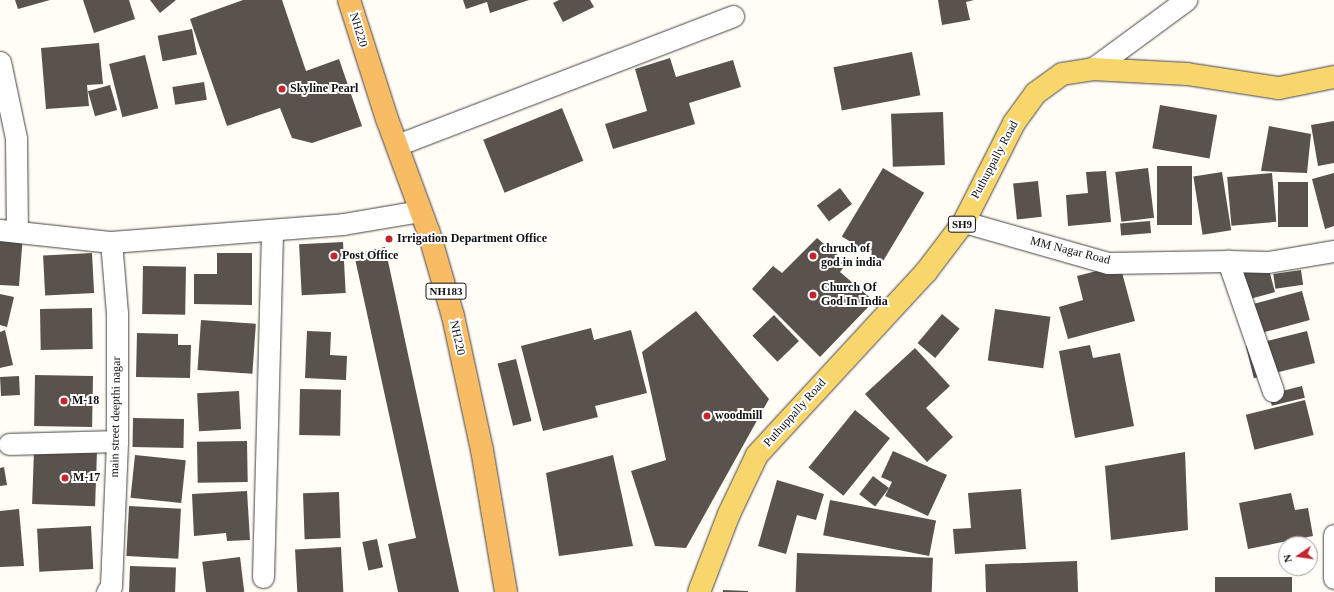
<!DOCTYPE html>
<html>
<head>
<meta charset="utf-8">
<style>
  body { margin:0 }
  #map { position:relative; width:1334px; height:592px; overflow:hidden; background:#fffdf5; font-family:Georgia,serif }
  div>[style] { position:absolute }
  [style*='--x'] { left:calc(var(--x)*1px); top:calc(var(--y)*1px); width:calc(var(--w)*1px); rotate:calc(var(--a)*1deg) }
  .building>* { inset:0; background:#5a524d; transform-origin:0 0 }
  .roads { filter:drop-shadow(0 0 1px #444) drop-shadow(0 0 1px #444) }
  .minor>* { height:21px; margin:-10.5px; padding:0 10.5px; transform-origin:10.5px; border-radius:10.5px; background:#fff }
  .primary>* { height:22px; margin:-11px; padding:0 11px; transform-origin:11px; border-radius:11px; background:#f9d66b }
  .trunk>* { height:22px; margin:-11px; padding:0 11px; transform-origin:11px; border-radius:11px; background:#f7bc64 }
  .dots>* { width:11px; height:11px; translate:-50% -50%; box-sizing:border-box; border:2px solid #fff; border-radius:50% }
  span { translate:-50% -50%; white-space:nowrap; text-align:center; line-height:1.15; -webkit-text-stroke:4px #fff; paint-order:stroke }
  .shield-label span { padding:1px 3px; background:#fff; border:1px solid; border-radius:3px; -webkit-text-stroke-width:0 }
  .shield-label { font-size:11px; color:#111; font-weight:700 }
  .street-label { font-size:12px; color:#111 }
  .poi-label { font-size:12px; color:#111; font-weight:700 }
  .left { translate:0 -50%; text-align:left }
  .north { position:absolute; left:1278px; top:536px; width:40px; height:40px; box-sizing:border-box; background:#fff; border:1px solid #a0a0a0; border-radius:50%; rotate:257deg; font-size:11px; font-weight:700; line-height:16px; text-align:center; color:#111 }
  .north::after { content:''; display:block; margin:auto; width:14px; height:18px; background:#c4262e; clip-path:polygon(50% 0,100% 100%,50% 72%,0 100%) }
</style>
</head>
<body>
<div id="map">
  <div class="building">
    <i style="clip-path:polygon(15px 0,50px 0,18px 9px)"></i>
    <i style="clip-path:polygon(83px 0,129px 0,135px 19px,94px 33px)"></i>
    <i style="clip-path:polygon(150px 0,176px 0,160px 13px)"></i>
    <i style="clip-path:polygon(243px 0,282px 0,306px 71px,339px 59px,362px 126px,312px 143px,292px 138px,280px 108px,227px 126px,190px 19px)"></i>
    <i style="clip-path:polygon(463px 0,529px 0,490px 13px,487px 2px,466px 9px)"></i>
    <i style="clip-path:polygon(559px 0,590px 0,594px 7px,563px 22px,553px 3px)"></i>
    <i style="clip-path:polygon(938px 0,974px 0,966px 2px,970px 20px,942px 25px)"></i>
    <i style="left:192px;top:29px;width:26px;height:35px;rotate:79deg"></i>
    <i style="clip-path:polygon(99px 43px,103px 84px,87px 85px,89px 106px,46px 109px,41px 48px)"></i>
    <i style="left:912px;top:52px;width:44px;height:80px;rotate:79deg"></i>
    <i style="left:145px;top:55px;width:55px;height:37px;rotate:76deg"></i>
    <i style="clip-path:polygon(670px 58px,676px 77px,733px 60px,741px 87px,689px 103px,695px 124px,613px 149px,605px 124px,647px 111px,635px 69px)"></i>
    <i style="left:204px;top:82px;width:18px;height:32px;rotate:81deg"></i>
    <i style="left:110px;top:85px;width:26px;height:23px;rotate:74deg"></i>
    <i style="left:1160px;top:105px;width:58px;height:44px;rotate:10deg"></i>
    <i style="left:562px;top:108px;width:57px;height:85px;rotate:68deg"></i>
    <i style="left:943px;top:112px;width:53px;height:52px;rotate:88deg"></i>
    <i style="clip-path:polygon(1334px 121px,1334px 163px,1318px 166px,1311px 125px)"></i>
    <i style="clip-path:polygon(1269px 126px,1311px 134px,1307px 173px,1261px 171px)"></i>
    <i style="left:1157px;top:166px;width:35px;height:59px"></i>
    <i style="left:883px;top:168px;width:48px;height:80px;rotate:31deg"></i>
    <i style="left:1148px;top:168px;width:50px;height:33px;rotate:83deg"></i>
    <i style="clip-path:polygon(1106px 171px,1111px 222px,1068px 226px,1066px 195px,1088px 193px,1086px 172px)"></i>
    <i style="left:1222px;top:172px;width:59px;height:29px;rotate:81deg"></i>
    <i style="left:1272px;top:173px;width:49px;height:45px;rotate:85deg"></i>
    <i style="clip-path:polygon(1334px 173px,1334px 226px,1325px 229px,1312px 179px)"></i>
    <i style="left:1038px;top:181px;width:36px;height:25px;rotate:84deg"></i>
    <i style="left:1278px;top:182px;width:30px;height:45px"></i>
    <i style="left:840px;top:188px;width:20px;height:29px;rotate:53deg"></i>
    <i style="left:1150px;top:221px;width:12px;height:30px;rotate:85deg"></i>
    <i style="clip-path:polygon(0 233px,23px 235px,19px 286px,0 285px)"></i>
    <i style="clip-path:polygon(817px 238px,847px 263px,840px 272px,874px 301px,820px 357px,752px 289px,773px 266px,782px 273px)"></i>
    <i style="left:343px;top:242px;width:51px;height:44px;rotate:87deg"></i>
    <i style="clip-path:polygon(385px 247px,459px 592px,398px 592px,388px 544px,416px 538px,354px 254px)"></i>
    <i style="left:92px;top:253px;width:40px;height:49px;rotate:87deg"></i>
    <i style="clip-path:polygon(217px 253px,252px 253px,252px 305px,194px 304px,194px 274px,217px 274px)"></i>
    <i style="clip-path:polygon(1120px 265px,1135px 321px,1068px 339px,1059px 307px,1083px 300px,1077px 276px)"></i>
    <i style="left:143px;top:266px;width:43px;height:48px;rotate:1deg"></i>
    <i style="left:1268px;top:266px;width:27px;height:39px;rotate:75deg"></i>
    <i style="left:1301px;top:270px;width:15px;height:28px;rotate:82deg"></i>
    <i style="left:1302px;top:291px;width:30px;height:59px;rotate:75deg"></i>
    <i style="clip-path:polygon(0 294px,14px 297px,7px 327px,0 325px)"></i>
    <i style="left:92px;top:308px;width:41px;height:52px;rotate:89deg"></i>
    <i style="left:995px;top:309px;width:56px;height:52px;rotate:8deg"></i>
    <i style="clip-path:polygon(696px 311px,769px 399px,686px 548px,655px 546px,631px 471px,666px 460px,642px 352px)"></i>
    <i style="left:942px;top:314px;width:23px;height:38px;rotate:40deg"></i>
    <i style="left:774px;top:315px;width:36px;height:30px;rotate:46deg"></i>
    <i style="left:201px;top:320px;width:55px;height:50px;rotate:4deg"></i>
    <i style="clip-path:polygon(591px 328px,594px 340px,631px 330px,647px 393px,595px 406px,598px 417px,543px 431px,521px 346px)"></i>
    <i style="clip-path:polygon(5px 330px,13px 365px,0 368px,0 332px)"></i>
    <i style="clip-path:polygon(307px 331px,331px 332px,330px 355px,347px 356px,346px 380px,305px 378px)"></i>
    <i style="left:1307px;top:331px;width:33px;height:63px;rotate:76deg"></i>
    <i style="clip-path:polygon(137px 333px,178px 334px,178px 345px,191px 345px,190px 378px,136px 377px)"></i>
    <i style="clip-path:polygon(1090px 345px,1093px 358px,1120px 353px,1134px 426px,1075px 438px,1059px 351px)"></i>
    <i style="clip-path:polygon(915px 348px,950px 386px,926px 408px,953px 437px,927px 462px,865px 394px)"></i>
    <i style="left:516px;top:359px;width:64px;height:19px;rotate:76deg"></i>
    <i style="left:35px;top:375px;width:58px;height:51px;rotate:1deg"></i>
    <i style="left:19px;top:376px;width:19px;height:19px;rotate:87deg"></i>
    <i style="left:1302px;top:386px;width:12px;height:34px;rotate:76deg"></i>
    <i style="left:300px;top:389px;width:41px;height:46px;rotate:1deg"></i>
    <i style="left:239px;top:391px;width:38px;height:42px;rotate:87deg"></i>
    <i style="left:1305px;top:400px;width:36px;height:61px;rotate:76deg"></i>
    <i style="left:855px;top:410px;width:45px;height:74px;rotate:39deg"></i>
    <i style="left:133px;top:418px;width:51px;height:29px;rotate:1deg"></i>
    <i style="left:247px;top:441px;width:41px;height:50px;rotate:89deg"></i>
    <i style="left:34px;top:450px;width:63px;height:54px;rotate:2deg"></i>
    <i style="clip-path:polygon(893px 451px,947px 475px,928px 516px,885px 496px,892px 482px,881px 477px)"></i>
    <i style="clip-path:polygon(1185px 452px,1188px 530px,1111px 540px,1105px 466px)"></i>
    <i style="left:135px;top:455px;width:51px;height:43px;rotate:6deg"></i>
    <i style="clip-path:polygon(613px 455px,633px 546px,559px 556px,546px 473px)"></i>
    <i style="clip-path:polygon(4px 467px,7px 485px,0 486px,0 468px)"></i>
    <i style="left:873px;top:476px;width:20px;height:23px;rotate:37deg"></i>
    <i style="clip-path:polygon(777px 480px,824px 494px,816px 520px,797px 515px,786px 554px,758px 546px)"></i>
    <i style="clip-path:polygon(1021px 489px,1026px 549px,955px 554px,953px 529px,971px 528px,968px 493px)"></i>
    <i style="clip-path:polygon(247px 491px,250px 540px,227px 541px,226px 533px,194px 536px,192px 494px)"></i>
    <i style="left:339px;top:492px;width:46px;height:36px;rotate:88deg"></i>
    <i style="clip-path:polygon(1291px 493px,1295px 510px,1308px 508px,1313px 536px,1248px 549px,1239px 503px)"></i>
    <i style="left:830px;top:500px;width:108px;height:36px;rotate:11deg"></i>
    <i style="left:129px;top:506px;width:52px;height:50px;rotate:3deg"></i>
    <i style="clip-path:polygon(19px 509px,24px 566px,0 567px,0 511px)"></i>
    <i style="left:91px;top:526px;width:43px;height:54px;rotate:87deg"></i>
    <i style="left:377px;top:539px;width:29px;height:15px;rotate:78deg"></i>
    <i style="left:341px;top:547px;width:45px;height:46px;rotate:87deg"></i>
    <i style="left:797px;top:553px;width:136px;height:39px;rotate:2deg"></i>
    <i style="left:240px;top:557px;width:35px;height:38px;rotate:83deg"></i>
    <i style="left:1077px;top:561px;width:31px;height:92px;rotate:88deg"></i>
    <i style="left:130px;top:566px;width:46px;height:26px;rotate:2deg"></i>
    <i style="left:1215px;top:577px;width:77px;height:15px"></i>
    <i style="clip-path:polygon(723px 590px,748px 591px,748px 592px,723px 592px)"></i>
  </div>
  <div class="roads">
    <div class="minor">
      <i style="--x:0;--y:62;--w:78;--a:78.1"></i>
      <i style="--x:16;--y:138;--w:93;--a:89.4"></i>
      <i style="--x:1092;--y:69;--w:117;--a:-36.3"></i>
      <i style="--x:397;--y:145;--w:360;--a:-21"></i>
      <i style="--x:964;--y:222;--w:150;--a:15.9"></i>
      <i style="--x:1108;--y:263;--w:120;--a:-1"></i>
      <i style="--x:0;--y:230;--w:112;--a:6.2"></i>
      <i style="--x:111;--y:242;--w:233;--a:-4.4"></i>
      <i style="--x:343;--y:224;--w:79;--a:-9.5"></i>
      <i style="--x:1273;--y:391;--w:138;--a:-109.1"></i>
      <i style="--x:1228;--y:261;--w:40;--a:1.4"></i>
      <i style="--x:1268;--y:262;--w:67;--a:-9.5"></i>
      <i style="--x:9;--y:444;--w:108;--a:-1.6"></i>
      <i style="--x:1334;--y:535;--w:43;--a:90"></i>
      <i style="--x:263;--y:577;--w:347;--a:-88.5"></i>
      <i style="--x:107;--y:592;--w:7;--a:-56"></i>
      <i style="--x:111;--y:586;--w:145;--a:-87.6"></i>
      <i style="--x:117;--y:441;--w:128;--a:-90"></i>
      <i style="--x:117;--y:313;--w:71;--a:-94.8"></i>
    </div>
    <div class="primary">
      <i style="--x:699;--y:592;--w:84;--a:-69"></i>
      <i style="--x:729;--y:514;--w:65;--a:-64.6"></i>
      <i style="--x:757;--y:455;--w:249;--a:-47.3"></i>
      <i style="--x:926;--y:272;--w:63;--a:-52.8"></i>
      <i style="--x:964;--y:222;--w:111;--a:-63.2"></i>
      <i style="--x:1014;--y:123;--w:37;--a:-54"></i>
      <i style="--x:1036;--y:93;--w:32;--a:-36"></i>
      <i style="--x:1062;--y:74;--w:30;--a:-9"></i>
      <i style="--x:1092;--y:69;--w:95;--a:3"></i>
      <i style="--x:1187;--y:74;--w:93;--a:8.7"></i>
      <i style="--x:1279;--y:88;--w:56;--a:-11.3"></i>
    </div>
    <div class="trunk">
      <i style="--x:349;--y:0;--w:125;--a:72.3"></i>
      <i style="--x:387;--y:119;--w:121;--a:69.8"></i>
      <i style="--x:429;--y:233;--w:86;--a:73.9"></i>
      <i style="--x:453;--y:316;--w:137;--a:77.8"></i>
      <i style="--x:482;--y:450;--w:144;--a:80.4"></i>
    </div>
  </div>
  <div class="dots">
    <i style="left:282px;top:89px;background:#c4262e"></i>
    <i style="left:389px;top:239px;background:#c4262e"></i>
    <i style="left:334px;top:256px;background:#c4262e"></i>
    <i style="left:813px;top:256px;background:#c4262e"></i>
    <i style="left:813px;top:295px;background:#c4262e"></i>
    <i style="left:64px;top:401px;background:#c4262e"></i>
    <i style="left:707px;top:416px;background:#c4262e"></i>
    <i style="left:65px;top:478px;background:#c4262e"></i>
  </div>
  <div class="shield-label">
    <span style="left:962px;top:224px">SH9</span>
    <span style="left:446px;top:291px">NH183</span>
  </div>
  <div class="street-label">
    <span style="left:358px;top:30px;rotate:73deg">NH220</span>
    <span style="left:995px;top:160px;rotate:-62deg">Puthuppally Road</span>
    <span style="left:1070px;top:251px;rotate:14deg">MM Nagar Road</span>
    <span style="left:457px;top:338px;rotate:78deg">NH220</span>
    <span style="left:795px;top:413px;rotate:-48deg">Puthuppally Road</span>
    <span style="left:116px;top:417px;rotate:-89deg">main street deepthi nagar</span>
  </div>
  <div class="poi-label">
    <span class="left" style="left:290px;top:89px">Skyline Pearl</span>
    <span class="left" style="left:397px;top:239px">Irrigation Department Office</span>
    <span class="left" style="left:821px;top:256px">chruch of<br>god in india</span>
    <span class="left" style="left:342px;top:256px">Post Office</span>
    <span class="left" style="left:821px;top:295px">Church Of<br>God In India</span>
    <span class="left" style="left:72px;top:401px">M-18</span>
    <span class="left" style="left:715px;top:416px">woodmill</span>
    <span class="left" style="left:73px;top:478px">M-17</span>
  </div>
  <div class="north">N</div>
</div>
</body>
</html>
